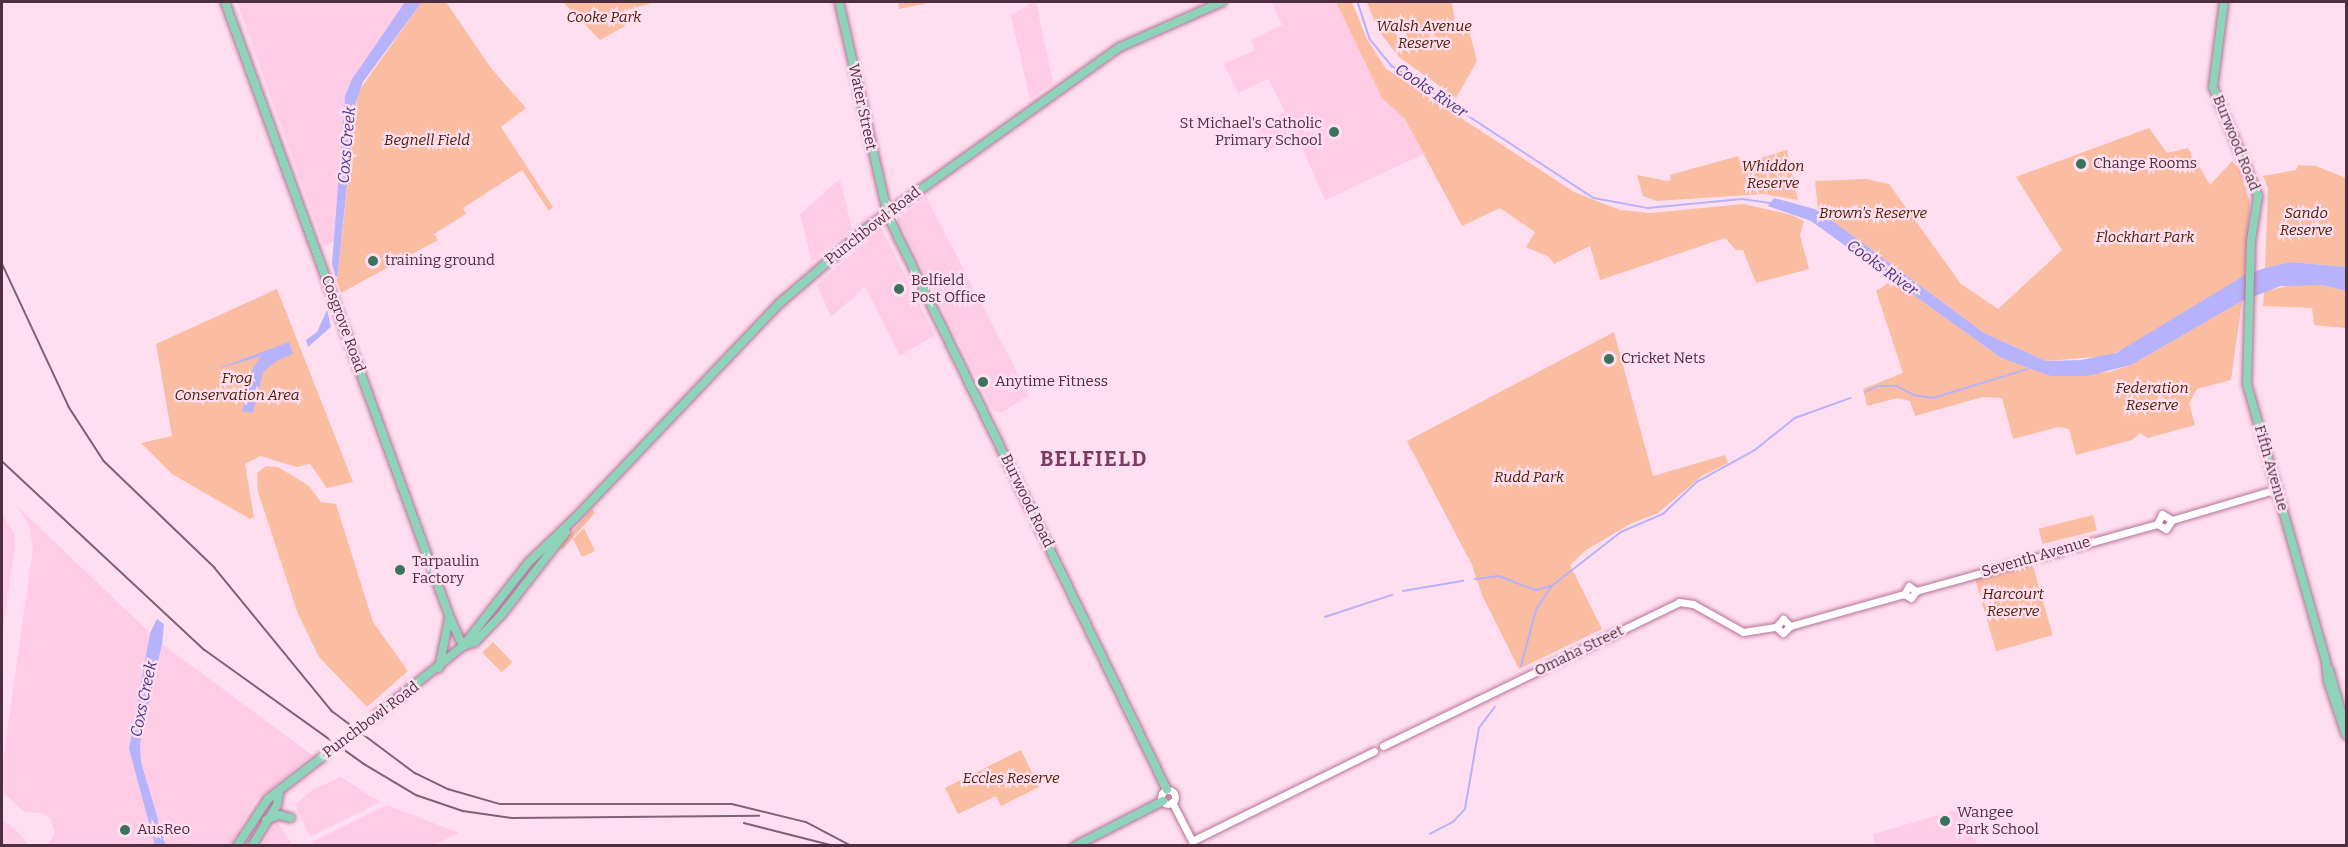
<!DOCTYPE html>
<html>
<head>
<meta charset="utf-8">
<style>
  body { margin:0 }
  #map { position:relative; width:2348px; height:847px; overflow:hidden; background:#ffdfef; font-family:Bitter,serif }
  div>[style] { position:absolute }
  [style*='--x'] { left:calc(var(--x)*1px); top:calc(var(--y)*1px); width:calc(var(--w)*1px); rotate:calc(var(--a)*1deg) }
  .built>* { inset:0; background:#ffcce6 }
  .green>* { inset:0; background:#fabda1; transform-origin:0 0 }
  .water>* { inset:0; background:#b6b2fb }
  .stream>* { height:1.5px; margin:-0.75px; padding:0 0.75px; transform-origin:0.75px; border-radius:0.75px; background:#b6b2fb }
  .roads { filter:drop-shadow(0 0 2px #b77198) drop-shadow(0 0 2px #b77198) }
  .minor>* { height:7px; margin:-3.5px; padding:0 3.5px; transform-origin:3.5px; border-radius:3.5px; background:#fff }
  .minor>.ring { margin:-3.5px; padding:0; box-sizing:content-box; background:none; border:7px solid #fff; border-radius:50% }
  .major>* { height:8px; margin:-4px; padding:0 4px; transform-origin:4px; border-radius:4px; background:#8cd3ba }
  .rail>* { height:1.5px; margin:-0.75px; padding:0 0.75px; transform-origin:0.75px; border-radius:0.75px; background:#7f6171 }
  .bridges { filter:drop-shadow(0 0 2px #fff) drop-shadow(0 0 2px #fff) }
  .major-bridge>* { height:8px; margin:-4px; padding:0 4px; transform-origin:4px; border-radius:4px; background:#8cd3ba }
  .dots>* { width:16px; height:16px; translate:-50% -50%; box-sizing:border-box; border:3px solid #ffdfef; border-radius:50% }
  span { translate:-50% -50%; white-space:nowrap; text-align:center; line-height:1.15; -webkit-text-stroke:4.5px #ffdfef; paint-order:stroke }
  .park-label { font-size:15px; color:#4b1c02; font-style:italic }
  .street-label { font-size:15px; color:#4d2f3f }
  .poi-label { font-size:15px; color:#4d2f3f }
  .right { translate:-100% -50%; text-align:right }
  .left { translate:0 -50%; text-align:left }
  .water-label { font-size:16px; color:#46398d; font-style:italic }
  .district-label { font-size:21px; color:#7c3c61; font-weight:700; letter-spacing:1.5px }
  .frame { position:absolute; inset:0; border:3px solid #4d2f3f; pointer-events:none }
</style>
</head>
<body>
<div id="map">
  <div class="built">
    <i style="clip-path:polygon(237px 2px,405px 2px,352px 79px,345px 96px,334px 241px,324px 246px)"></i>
    <i style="clip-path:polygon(1032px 2px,1036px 2px,1053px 83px,1030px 99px,1011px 16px)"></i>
    <i style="clip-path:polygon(1271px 2px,1336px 2px,1382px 98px,1405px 119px,1424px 154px,1325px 200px,1298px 138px,1265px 152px,1254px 127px,1285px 112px,1268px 79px,1238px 93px,1224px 64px,1255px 50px,1251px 40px,1282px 25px)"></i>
    <i style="clip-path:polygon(840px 179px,852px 229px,812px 262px,800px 214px)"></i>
    <i style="clip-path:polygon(926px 197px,1029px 395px,1001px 413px,993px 410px,898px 219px)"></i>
    <i style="clip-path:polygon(881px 228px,935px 335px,900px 356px,865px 287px,831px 317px,817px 285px)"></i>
    <i style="clip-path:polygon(17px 506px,150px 633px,129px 749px,155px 845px,47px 845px,55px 834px,51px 819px,42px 813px,24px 812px,4px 793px,2px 767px,33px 549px,29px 525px)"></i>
    <i style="clip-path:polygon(2px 514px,14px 533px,15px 546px,2px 636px)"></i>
    <i style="clip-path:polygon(162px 644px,312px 755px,254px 802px,230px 845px,166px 845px,141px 762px,140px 743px)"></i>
    <i style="clip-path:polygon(341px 777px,380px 802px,310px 837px,295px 805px,312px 790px)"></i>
    <i style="clip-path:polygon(387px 805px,459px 833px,434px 845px,314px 845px,312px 842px)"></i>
    <i style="clip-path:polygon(1966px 807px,1977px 845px,1876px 845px,1873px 834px)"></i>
    <i style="clip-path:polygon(2px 820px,17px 831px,28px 845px,2px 845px)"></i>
    <i style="clip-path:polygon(278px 823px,293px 845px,262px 845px,270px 831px)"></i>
  </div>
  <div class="green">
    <i style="clip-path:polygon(422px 2px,446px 2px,491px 68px,526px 108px,501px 127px,553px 207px,549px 211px,522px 170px,463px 208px,466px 214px,434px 234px,438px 240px,341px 293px,337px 281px,358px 92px)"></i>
    <i style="clip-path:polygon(563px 2px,655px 2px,621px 12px,625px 26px,600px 40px)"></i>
    <i style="clip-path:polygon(898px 2px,932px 2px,899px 9px)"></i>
    <i style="clip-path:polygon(1336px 2px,1352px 2px,1367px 39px,1386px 69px,1574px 192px,1620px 210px,1651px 213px,1743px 204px,1792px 215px,1804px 221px,1800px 235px,1809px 269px,1756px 283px,1743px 250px,1736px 250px,1725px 238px,1600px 280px,1590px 246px,1554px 264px,1549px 257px,1526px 247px,1535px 232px,1500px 208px,1462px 226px,1405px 119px,1382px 98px)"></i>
    <i style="clip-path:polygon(1367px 2px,1452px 2px,1456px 30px,1468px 27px,1477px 61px,1456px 98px,1399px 57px,1378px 30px)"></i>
    <i style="clip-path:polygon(2149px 128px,2167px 153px,2188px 148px,2210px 185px,2232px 161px,2240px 170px,2250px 203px,2245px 275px,2156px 332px,2109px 356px,2046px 361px,1984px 333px,1818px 210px,1815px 181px,1866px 179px,1889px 184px,1961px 284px,1998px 309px,2062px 250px,2016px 177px)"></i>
    <i style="clip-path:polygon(1787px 150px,1798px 200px,1763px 194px,1657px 201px,1643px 196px,1637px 175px,1667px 181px,1671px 180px,1670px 175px,1738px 156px,1741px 164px)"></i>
    <i style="clip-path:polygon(2298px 165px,2316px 166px,2346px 178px,2346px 267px,2290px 262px,2265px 268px,2268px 188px,2263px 176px,2296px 170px)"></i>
    <i style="clip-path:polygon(1893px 280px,2001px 358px,2050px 376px,2109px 372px,2131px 365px,2242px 301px,2231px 380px,2197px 389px,2189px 403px,2195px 425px,2148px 438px,2140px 433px,2132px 440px,2076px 455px,2069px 429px,2058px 427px,2013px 439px,2002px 398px,1983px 397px,1915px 416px,1910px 401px,1898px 398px,1867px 406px,1863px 389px,1903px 373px,1876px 291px)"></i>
    <i style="clip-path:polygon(2295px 284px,2322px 285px,2346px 291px,2346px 328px,2314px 325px,2312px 308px,2263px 306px,2264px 292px)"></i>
    <i style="clip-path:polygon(277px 289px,353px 482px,327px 488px,310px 464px,297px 467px,260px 456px,245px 464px,254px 517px,250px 519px,172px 474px,141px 443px,172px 436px,156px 344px)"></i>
    <i style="clip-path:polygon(1614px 332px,1653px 476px,1725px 455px,1728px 463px,1702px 476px,1658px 513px,1630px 524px,1586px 550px,1570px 565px,1602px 629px,1519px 669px,1482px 595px,1472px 565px,1407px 441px)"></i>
    <i style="clip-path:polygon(266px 466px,278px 467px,309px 486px,321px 502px,336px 504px,373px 622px,408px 671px,367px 707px,319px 657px,298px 614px,258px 492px,257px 473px)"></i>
    <i style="clip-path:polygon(592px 509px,595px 513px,562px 550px,560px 546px)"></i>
    <i style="left:2093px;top:515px;width:16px;height:56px;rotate:76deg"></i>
    <i style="clip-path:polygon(584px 528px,595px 551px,582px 557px,573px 539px)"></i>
    <i style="left:2032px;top:563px;width:75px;height:59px;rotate:74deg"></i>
    <i style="left:493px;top:642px;width:28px;height:15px;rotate:46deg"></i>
    <i style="clip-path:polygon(1021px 750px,1039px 787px,1001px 806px,996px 796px,958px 814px,945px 788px)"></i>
  </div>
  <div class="water">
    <i style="clip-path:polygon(405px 2px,422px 2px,363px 82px,356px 102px,337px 281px,332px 264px,345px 96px,352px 79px)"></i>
    <i style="clip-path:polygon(1774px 198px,1818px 210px,1984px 333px,2046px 361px,2081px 360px,2116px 353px,2245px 275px,2265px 268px,2290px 262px,2346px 267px,2346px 291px,2322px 285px,2281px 286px,2242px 301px,2131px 365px,2087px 376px,2050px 376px,2001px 358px,1811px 221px,1768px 206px)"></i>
    <i style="clip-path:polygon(327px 310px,331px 327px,308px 347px,306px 340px,317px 332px)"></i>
    <i style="clip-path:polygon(289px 342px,293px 354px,278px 360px,263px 372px,253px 413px,242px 411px,250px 373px,261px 356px,214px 370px)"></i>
    <i style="clip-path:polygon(157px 619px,164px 624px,162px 644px,140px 743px,141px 762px,166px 846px,155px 845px,129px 749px,150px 633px)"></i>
  </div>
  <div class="stream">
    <i style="--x:1358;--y:2;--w:39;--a:72"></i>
    <i style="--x:1370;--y:39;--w:35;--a:51"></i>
    <i style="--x:1392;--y:66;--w:241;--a:33.2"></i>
    <i style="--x:1594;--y:198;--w:55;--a:10.5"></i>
    <i style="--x:1648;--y:208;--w:94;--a:-5.5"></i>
    <i style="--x:1742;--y:199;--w:28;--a:8"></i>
    <i style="--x:1865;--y:392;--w:15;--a:-23"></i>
    <i style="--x:1879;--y:386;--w:18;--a:0"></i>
    <i style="--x:1897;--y:386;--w:19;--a:28"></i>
    <i style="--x:1914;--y:395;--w:19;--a:9"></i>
    <i style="--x:1933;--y:398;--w:99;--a:-17"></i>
    <i style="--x:1475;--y:579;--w:24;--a:-7"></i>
    <i style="--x:1499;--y:576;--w:40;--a:21"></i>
    <i style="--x:1536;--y:590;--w:18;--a:-16"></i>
    <i style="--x:1553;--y:585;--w:86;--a:-37.9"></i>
    <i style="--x:1621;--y:532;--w:46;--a:-23.2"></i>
    <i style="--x:1663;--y:514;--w:47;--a:-43.3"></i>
    <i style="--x:1697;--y:482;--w:66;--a:-28.9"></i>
    <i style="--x:1755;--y:450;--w:51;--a:-38.7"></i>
    <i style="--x:1795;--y:418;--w:59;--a:-19.7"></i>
    <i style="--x:1403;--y:591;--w:61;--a:-9.5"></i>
    <i style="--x:1325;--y:617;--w:71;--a:-18.2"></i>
    <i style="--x:1521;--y:666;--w:58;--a:-75"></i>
    <i style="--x:1536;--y:610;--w:27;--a:-57"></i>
    <i style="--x:1430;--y:834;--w:27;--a:-28"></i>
    <i style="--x:1454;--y:821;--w:16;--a:-47"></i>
    <i style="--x:1465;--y:809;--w:82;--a:-80.2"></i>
    <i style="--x:1479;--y:728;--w:26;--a:-53"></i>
  </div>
  <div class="roads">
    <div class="minor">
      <i style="--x:2172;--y:520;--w:109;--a:-16.4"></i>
      <i style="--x:2157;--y:524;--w:10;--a:29"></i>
      <i style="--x:2166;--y:529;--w:11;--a:-56"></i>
      <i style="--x:2157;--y:524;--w:11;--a:-63"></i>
      <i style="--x:2162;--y:514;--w:12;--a:31"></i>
      <i style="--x:1916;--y:591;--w:250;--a:-15.5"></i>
      <i style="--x:1904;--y:594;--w:9;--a:-58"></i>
      <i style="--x:1909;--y:586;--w:9;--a:36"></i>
      <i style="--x:1904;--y:594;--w:8;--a:30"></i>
      <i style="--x:1911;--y:598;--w:9;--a:-54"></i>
      <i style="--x:1790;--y:626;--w:118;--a:-15.7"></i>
      <i style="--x:1776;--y:627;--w:11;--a:-49"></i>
      <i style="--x:1783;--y:619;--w:10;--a:45"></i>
      <i style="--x:1776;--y:627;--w:9;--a:41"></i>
      <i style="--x:1783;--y:633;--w:10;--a:-45"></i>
      <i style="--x:1383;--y:746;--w:329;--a:-25.9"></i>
      <i style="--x:1679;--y:602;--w:14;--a:8"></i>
      <i style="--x:1693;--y:604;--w:57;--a:29.2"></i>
      <i style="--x:1743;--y:632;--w:33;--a:-9"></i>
      <i class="ring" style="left:1161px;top:790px;width:7px;height:7px"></i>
      <i style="--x:1172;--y:802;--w:44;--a:62.9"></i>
      <i style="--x:1192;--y:841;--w:203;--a:-26.3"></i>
    </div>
    <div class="major">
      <i style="--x:225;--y:2;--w:656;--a:69.93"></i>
      <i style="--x:450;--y:618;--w:31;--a:65"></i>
      <i style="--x:839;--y:2;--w:220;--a:77.1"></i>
      <i style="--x:888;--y:216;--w:638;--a:64.08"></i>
      <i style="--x:2224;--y:2;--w:86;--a:97.4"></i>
      <i style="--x:2213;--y:87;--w:118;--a:67.6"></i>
      <i style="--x:2258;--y:196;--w:46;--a:98.8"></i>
      <i style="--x:2251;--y:241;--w:143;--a:91.6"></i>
      <i style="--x:2247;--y:384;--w:289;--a:74.1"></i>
      <i style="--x:2326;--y:662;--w:19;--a:84"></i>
      <i style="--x:2328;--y:681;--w:57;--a:71.6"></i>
      <i style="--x:463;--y:646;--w:13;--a:-18"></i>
      <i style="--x:475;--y:642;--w:39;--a:-46"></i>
      <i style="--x:502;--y:614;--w:104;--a:-52"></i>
      <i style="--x:439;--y:668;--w:50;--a:-78.5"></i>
      <i style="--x:2329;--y:669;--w:58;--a:74.1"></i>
      <i style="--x:373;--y:718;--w:115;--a:-38.7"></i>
      <i style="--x:463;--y:646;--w:105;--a:-51.9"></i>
      <i style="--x:528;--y:563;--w:66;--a:-43.8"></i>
      <i style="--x:576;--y:517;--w:296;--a:-46.4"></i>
      <i style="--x:780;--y:303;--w:115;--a:-40.8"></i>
      <i style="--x:867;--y:228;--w:309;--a:-35.6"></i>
      <i style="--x:1118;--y:48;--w:114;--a:-23.9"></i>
      <i style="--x:266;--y:820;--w:14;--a:-21"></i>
      <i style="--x:279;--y:815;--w:12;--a:14"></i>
      <i style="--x:237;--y:846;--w:56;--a:-56.6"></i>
      <i style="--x:268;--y:799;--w:73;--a:-37.8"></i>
      <i style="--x:252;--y:846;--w:48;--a:-58.6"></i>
      <i style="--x:277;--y:805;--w:12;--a:-81"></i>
      <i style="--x:1075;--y:846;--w:99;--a:-27.1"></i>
    </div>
  </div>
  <div class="rail">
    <i style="--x:2;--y:263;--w:159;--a:65"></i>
    <i style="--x:69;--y:407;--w:64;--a:57.1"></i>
    <i style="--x:104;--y:461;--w:154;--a:43.9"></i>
    <i style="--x:215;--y:568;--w:185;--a:50.7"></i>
    <i style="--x:332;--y:711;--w:104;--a:36.8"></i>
    <i style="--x:415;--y:773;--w:37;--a:26"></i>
    <i style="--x:448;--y:789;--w:54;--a:16.1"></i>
    <i style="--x:500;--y:804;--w:232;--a:0"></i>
    <i style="--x:732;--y:804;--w:76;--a:13.7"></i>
    <i style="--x:806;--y:822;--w:52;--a:27.6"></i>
    <i style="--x:2;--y:461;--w:277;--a:43"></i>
    <i style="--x:205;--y:650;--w:196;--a:35.6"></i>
    <i style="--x:364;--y:764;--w:61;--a:30.8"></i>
    <i style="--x:416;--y:795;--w:50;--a:18.8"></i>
    <i style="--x:463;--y:811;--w:49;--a:8.1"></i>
    <i style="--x:512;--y:818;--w:247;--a:-0.5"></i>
    <i style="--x:744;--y:823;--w:93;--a:14.3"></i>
  </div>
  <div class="bridges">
    <div class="major-bridge">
      <i style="--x:326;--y:754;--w:59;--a:-37.5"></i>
    </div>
  </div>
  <div class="dots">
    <i style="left:1334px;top:132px;background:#38735c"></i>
    <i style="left:2081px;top:164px;background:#38735c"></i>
    <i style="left:373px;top:261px;background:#38735c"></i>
    <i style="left:899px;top:289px;background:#38735c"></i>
    <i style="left:1609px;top:359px;background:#38735c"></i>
    <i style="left:983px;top:382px;background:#38735c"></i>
    <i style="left:400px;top:570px;background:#38735c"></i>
    <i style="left:1945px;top:821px;background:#38735c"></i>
    <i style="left:125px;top:830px;background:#38735c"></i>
  </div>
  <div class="park-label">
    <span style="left:604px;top:18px">Cooke Park</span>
    <span style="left:1424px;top:35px">Walsh Avenue<br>Reserve</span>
    <span style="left:427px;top:141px">Begnell Field</span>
    <span style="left:1773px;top:175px">Whiddon<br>Reserve</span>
    <span style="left:2306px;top:222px">Sando<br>Reserve</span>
    <span style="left:1873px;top:214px">Brown's Reserve</span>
    <span style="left:2145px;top:238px">Flockhart Park</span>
    <span style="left:237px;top:387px">Frog<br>Conservation Area</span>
    <span style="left:2152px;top:397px">Federation<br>Reserve</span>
    <span style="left:1529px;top:478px">Rudd Park</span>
    <span style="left:2013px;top:603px">Harcourt<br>Reserve</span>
    <span style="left:1011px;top:779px">Eccles Reserve</span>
  </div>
  <div class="street-label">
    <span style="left:862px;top:107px;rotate:78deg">Water Street</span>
    <span style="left:2236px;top:143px;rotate:68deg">Burwood Road</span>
    <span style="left:873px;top:226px;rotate:-38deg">Punchbowl Road</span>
    <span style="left:343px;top:324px;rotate:70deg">Cosgrove Road</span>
    <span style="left:2271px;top:468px;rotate:74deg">Fifth Avenue</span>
    <span style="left:1027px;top:501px;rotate:64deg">Burwood Road</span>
    <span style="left:2036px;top:557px;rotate:-16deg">Seventh Avenue</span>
    <span style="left:1579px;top:651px;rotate:-26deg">Omaha Street</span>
    <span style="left:371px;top:720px;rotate:-37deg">Punchbowl Road</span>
  </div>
  <div class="poi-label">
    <span class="right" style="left:1322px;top:132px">St Michael's Catholic<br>Primary School</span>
    <span class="left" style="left:2093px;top:164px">Change Rooms</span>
    <span class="left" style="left:385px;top:261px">training ground</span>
    <span class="left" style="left:911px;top:289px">Belfield<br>Post Office</span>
    <span class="left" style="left:1621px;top:359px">Cricket Nets</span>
    <span class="left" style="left:995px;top:382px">Anytime Fitness</span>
    <span class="left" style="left:412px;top:570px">Tarpaulin<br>Factory</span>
    <span class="left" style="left:1957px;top:821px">Wangee<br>Park School</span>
    <span class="left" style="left:137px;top:830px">AusReo</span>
  </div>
  <div class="water-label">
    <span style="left:1431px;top:91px;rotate:34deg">Cooks River</span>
    <span style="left:347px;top:145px;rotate:-85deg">Coxs Creek</span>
    <span style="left:1882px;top:268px;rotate:36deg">Cooks River</span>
    <span style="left:144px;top:699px;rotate:-78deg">Coxs Creek</span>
  </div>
  <div class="district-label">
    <span style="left:1094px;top:459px">BELFIELD</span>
  </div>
  <div class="frame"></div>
</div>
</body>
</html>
